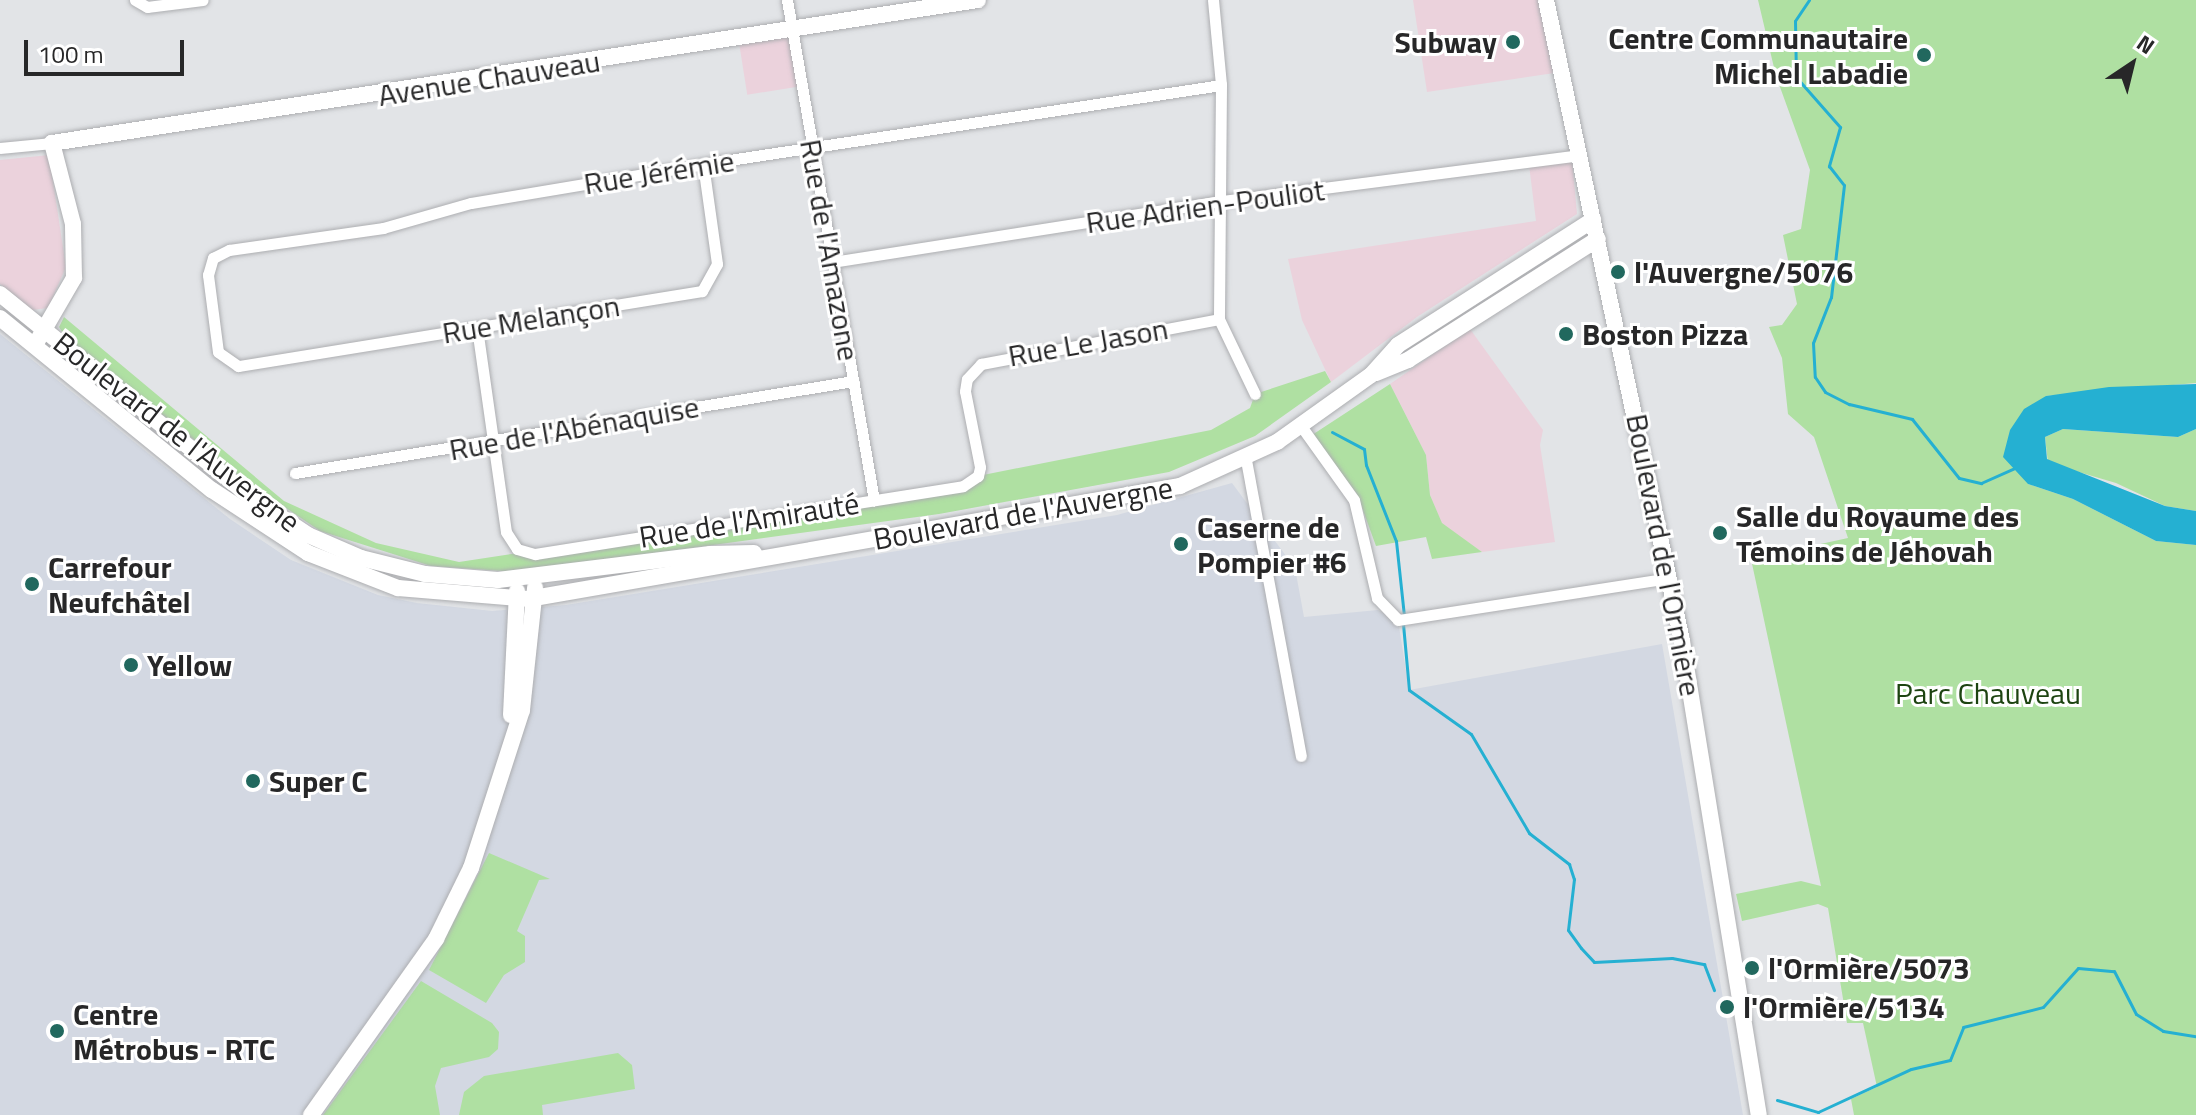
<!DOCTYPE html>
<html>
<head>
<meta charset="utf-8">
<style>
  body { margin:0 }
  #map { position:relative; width:2196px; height:1115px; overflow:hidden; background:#e2e4e7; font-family:"Titillium Web",sans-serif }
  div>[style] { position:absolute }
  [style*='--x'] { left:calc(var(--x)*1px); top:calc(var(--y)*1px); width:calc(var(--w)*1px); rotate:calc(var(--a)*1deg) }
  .commercial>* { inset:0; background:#ebd2dc; transform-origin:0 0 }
  .built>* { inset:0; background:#d3d8e2 }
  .green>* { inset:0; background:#afe0a2 }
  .water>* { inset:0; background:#25b0d2 }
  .stream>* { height:3px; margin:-1.5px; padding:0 1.5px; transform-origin:1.5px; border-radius:1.5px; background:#25b0d2 }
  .roads { filter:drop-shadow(0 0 2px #adaeb1) drop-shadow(0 0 2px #adaeb1) }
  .street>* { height:11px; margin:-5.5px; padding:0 5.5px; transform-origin:5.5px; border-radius:5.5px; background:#fff }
  .secondary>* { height:16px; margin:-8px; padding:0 8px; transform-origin:8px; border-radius:8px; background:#fff }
  .dots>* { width:22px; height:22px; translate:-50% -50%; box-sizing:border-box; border:4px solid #fff; border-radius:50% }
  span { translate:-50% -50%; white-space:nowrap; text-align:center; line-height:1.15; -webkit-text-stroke:6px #fff; paint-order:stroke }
  .poi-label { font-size:30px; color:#272728; font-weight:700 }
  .right { translate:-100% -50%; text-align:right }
  .left { translate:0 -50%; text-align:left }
  .street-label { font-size:30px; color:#272728 }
  .park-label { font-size:30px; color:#1d4411 }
  .north { position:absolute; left:2092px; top:24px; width:80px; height:80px; -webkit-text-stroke:6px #fff; paint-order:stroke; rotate:35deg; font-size:22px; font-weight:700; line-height:32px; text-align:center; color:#272728 }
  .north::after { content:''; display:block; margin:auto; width:28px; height:36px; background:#272728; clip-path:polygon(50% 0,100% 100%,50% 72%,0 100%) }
  .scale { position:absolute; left:24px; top:40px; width:160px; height:36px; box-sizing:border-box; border:4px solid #272728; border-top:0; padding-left:10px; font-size:24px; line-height:28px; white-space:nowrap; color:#272728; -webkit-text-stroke:6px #fff; paint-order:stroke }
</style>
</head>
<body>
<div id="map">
  <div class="commercial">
    <i style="clip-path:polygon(1413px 0,1546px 0,1561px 72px,1427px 92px)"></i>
    <i style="left:792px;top:32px;width:55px;height:54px;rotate:81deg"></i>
    <i style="clip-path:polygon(49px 155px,66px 267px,48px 308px,32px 310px,0 284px,0 160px)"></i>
    <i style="clip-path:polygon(1572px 159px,1577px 214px,1417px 317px,1331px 382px,1302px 320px,1288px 259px,1536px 221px,1529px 165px)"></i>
    <i style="clip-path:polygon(1470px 329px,1543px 430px,1540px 445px,1555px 542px,1482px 552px,1442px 524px,1430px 495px,1426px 455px,1390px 384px)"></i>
  </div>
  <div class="built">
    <i style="clip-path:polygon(0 334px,230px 519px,291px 560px,378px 595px,417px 603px,492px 611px,566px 605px,1117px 515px,1232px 483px,1295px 568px,1304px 617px,1378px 610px,1398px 620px,1409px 690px,1662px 644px,1743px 1115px,0 1115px)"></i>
  </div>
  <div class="green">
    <i style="clip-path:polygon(1758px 0,2196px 0,2196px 383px,2046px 396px,2028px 484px,2073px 499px,2156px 541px,2196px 545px,2196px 1115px,1854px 1115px,1851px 1099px,1877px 1087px,1863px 1023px,1847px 1023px,1828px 908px,1818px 904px,1742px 921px,1736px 894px,1801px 881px,1821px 886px,1751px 559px,1848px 538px,1814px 437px,1788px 414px,1782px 358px,1769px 327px,1782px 325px,1797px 304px,1783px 235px,1801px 229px,1810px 170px,1776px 76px)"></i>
    <i style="clip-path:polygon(64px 317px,284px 501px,376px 543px,459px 562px,963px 486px,978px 476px,1211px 430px,1250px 408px,1255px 394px,1325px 371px,1331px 382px,1255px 436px,1169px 472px,939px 514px,517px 572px,431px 566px,320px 531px,242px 478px,66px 338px,59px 327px)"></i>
    <i style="clip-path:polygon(1390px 384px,1426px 455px,1430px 495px,1442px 523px,1482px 552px,1432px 559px,1426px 537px,1376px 546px,1357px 494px,1312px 435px)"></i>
    <i style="clip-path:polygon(2063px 429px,2178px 437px,2196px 429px,2196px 511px,2165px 506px,2116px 483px,2048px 463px,2045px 437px)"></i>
    <i style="clip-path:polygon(489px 853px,550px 879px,539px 880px,517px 931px,525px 936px,525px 962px,504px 975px,486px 1003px,429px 970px)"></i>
    <i style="clip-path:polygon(421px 981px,492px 1023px,499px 1032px,498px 1049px,489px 1057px,441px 1068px,435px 1086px,440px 1115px,323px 1115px)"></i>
    <i style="clip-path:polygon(618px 1053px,632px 1065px,635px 1089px,542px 1105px,543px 1115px,459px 1115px,464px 1092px,484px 1076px)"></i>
  </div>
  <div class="water">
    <i style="clip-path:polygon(2196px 384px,2196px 429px,2178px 437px,2063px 429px,2045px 437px,2047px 459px,2165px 506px,2196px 511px,2196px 545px,2156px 541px,2073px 499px,2028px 484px,2003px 457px,2010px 430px,2024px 409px,2046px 396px,2109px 387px)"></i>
  </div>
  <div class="stream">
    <i style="--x:1809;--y:0;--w:25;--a:124"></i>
    <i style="--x:1795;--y:21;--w:56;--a:89"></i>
    <i style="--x:1796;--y:77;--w:67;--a:48.7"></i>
    <i style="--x:1840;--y:127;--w:41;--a:105.8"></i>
    <i style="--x:1829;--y:166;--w:24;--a:52"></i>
    <i style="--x:1844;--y:185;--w:113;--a:96.6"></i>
    <i style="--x:1831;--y:297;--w:49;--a:111.4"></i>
    <i style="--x:1813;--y:343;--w:34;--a:87"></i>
    <i style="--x:1815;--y:377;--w:18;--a:56"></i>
    <i style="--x:1825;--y:392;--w:27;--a:27"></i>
    <i style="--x:1849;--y:404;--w:65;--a:13.4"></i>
    <i style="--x:1912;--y:419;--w:75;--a:51.5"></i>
    <i style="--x:1959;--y:478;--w:23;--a:13"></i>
    <i style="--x:1981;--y:483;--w:36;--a:-24"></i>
    <i style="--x:1332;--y:432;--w:36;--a:28"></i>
    <i style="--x:1364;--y:449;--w:16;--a:83"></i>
    <i style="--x:1366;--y:465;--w:82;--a:68.5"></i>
    <i style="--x:1396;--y:541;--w:75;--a:83.9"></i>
    <i style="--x:1403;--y:624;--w:66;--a:84.8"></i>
    <i style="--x:1409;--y:690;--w:76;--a:35.4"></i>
    <i style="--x:1471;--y:734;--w:115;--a:59.6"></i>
    <i style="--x:1529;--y:833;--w:51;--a:37.8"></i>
    <i style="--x:1569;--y:864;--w:16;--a:72"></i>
    <i style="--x:1574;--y:879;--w:51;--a:96.7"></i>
    <i style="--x:1568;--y:930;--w:22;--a:54"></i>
    <i style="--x:1581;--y:948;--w:19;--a:47"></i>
    <i style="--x:1594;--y:962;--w:78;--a:-2.9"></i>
    <i style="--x:1672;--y:958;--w:33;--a:11"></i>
    <i style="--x:1704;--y:964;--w:28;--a:69"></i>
    <i style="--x:1777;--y:1100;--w:43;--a:16.3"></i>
    <i style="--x:1818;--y:1112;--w:102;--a:-24.8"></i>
    <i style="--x:1911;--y:1069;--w:40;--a:-13"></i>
    <i style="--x:1950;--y:1060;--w:35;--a:-68"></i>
    <i style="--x:1963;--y:1027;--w:82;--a:-14"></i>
    <i style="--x:2043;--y:1007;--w:52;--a:-48.1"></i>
    <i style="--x:2078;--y:968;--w:36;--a:5"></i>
    <i style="--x:2114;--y:971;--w:48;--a:62.9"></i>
    <i style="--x:2136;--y:1014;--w:32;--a:32"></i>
    <i style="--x:2163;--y:1031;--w:33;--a:9"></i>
  </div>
  <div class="roads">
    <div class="street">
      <i style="--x:135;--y:0;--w:14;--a:30"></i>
      <i style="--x:147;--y:7;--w:56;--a:-7.1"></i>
      <i style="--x:787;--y:0;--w:508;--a:80.13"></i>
      <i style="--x:1213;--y:0;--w:85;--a:84.6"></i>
      <i style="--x:1221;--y:85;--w:234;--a:90.5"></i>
      <i style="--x:1219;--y:319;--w:83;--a:64.4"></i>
      <i style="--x:0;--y:148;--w:52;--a:-5.5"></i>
      <i style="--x:703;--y:164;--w:101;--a:82"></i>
      <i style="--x:717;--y:264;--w:31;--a:119"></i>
      <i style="--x:702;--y:291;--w:470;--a:170.8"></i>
      <i style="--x:238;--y:366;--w:24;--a:-145"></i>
      <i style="--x:218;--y:352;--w:78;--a:-97.4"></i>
      <i style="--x:208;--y:275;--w:18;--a:-74"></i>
      <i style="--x:213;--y:258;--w:18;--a:-27"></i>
      <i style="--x:229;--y:250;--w:156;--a:-8.1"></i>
      <i style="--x:383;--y:228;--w:91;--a:-15.9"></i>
      <i style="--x:471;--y:203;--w:235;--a:-9.5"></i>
      <i style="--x:703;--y:164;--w:524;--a:-8.67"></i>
      <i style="--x:832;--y:262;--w:395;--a:-8.9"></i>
      <i style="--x:1222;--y:201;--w:360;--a:-7.3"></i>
      <i style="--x:477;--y:328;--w:206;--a:81.9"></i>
      <i style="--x:506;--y:532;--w:20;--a:57"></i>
      <i style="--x:517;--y:549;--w:19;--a:16"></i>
      <i style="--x:535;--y:554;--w:433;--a:-9"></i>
      <i style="--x:963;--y:486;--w:18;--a:-34"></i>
      <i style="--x:978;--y:476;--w:9;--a:-77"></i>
      <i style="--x:980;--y:467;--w:77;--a:-101.2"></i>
      <i style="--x:965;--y:391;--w:12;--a:-81"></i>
      <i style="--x:967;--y:379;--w:21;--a:-47"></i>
      <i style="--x:981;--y:364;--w:242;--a:-10.7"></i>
      <i style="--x:1301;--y:426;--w:91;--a:54.4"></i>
      <i style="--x:1354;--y:500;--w:101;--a:76.8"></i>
      <i style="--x:1377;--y:598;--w:30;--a:46"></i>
      <i style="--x:1398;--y:620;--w:275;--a:-8.8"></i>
      <i style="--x:1246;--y:460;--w:301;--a:79.5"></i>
      <i style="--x:295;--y:473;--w:566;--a:-9.36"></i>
    </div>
    <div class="secondary">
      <i style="--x:1546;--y:0;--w:655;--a:78.02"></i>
      <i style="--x:1682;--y:641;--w:480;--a:80.8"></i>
      <i style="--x:0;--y:294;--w:319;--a:39"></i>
      <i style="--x:248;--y:495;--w:72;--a:33.7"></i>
      <i style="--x:308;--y:535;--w:58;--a:23.5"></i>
      <i style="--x:361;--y:558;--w:66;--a:14"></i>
      <i style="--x:425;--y:574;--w:73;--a:4.7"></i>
      <i style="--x:498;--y:580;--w:214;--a:-7"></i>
      <i style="--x:710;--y:554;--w:44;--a:-1.3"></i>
      <i style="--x:0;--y:318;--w:273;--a:39.1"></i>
      <i style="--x:212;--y:490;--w:115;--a:33.3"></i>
      <i style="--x:308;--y:553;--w:97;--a:21.3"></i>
      <i style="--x:398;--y:588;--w:130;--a:4.8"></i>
      <i style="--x:528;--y:599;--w:662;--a:-9.83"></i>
      <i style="--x:1180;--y:486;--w:107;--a:-24.4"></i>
      <i style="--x:1277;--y:442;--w:115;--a:-35.5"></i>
      <i style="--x:1371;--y:375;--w:40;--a:-48"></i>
      <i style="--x:1398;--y:345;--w:232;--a:-32.7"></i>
      <i style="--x:35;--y:345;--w:78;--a:-59.8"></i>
      <i style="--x:74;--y:278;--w:54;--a:-91.1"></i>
      <i style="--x:73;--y:224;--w:84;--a:-104.5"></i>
      <i style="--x:52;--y:143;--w:937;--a:-8.78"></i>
      <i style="--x:1376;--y:373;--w:35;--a:-22"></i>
      <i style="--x:1408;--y:360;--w:225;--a:-32.5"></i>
      <i style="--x:511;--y:715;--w:124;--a:-87.2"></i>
      <i style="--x:311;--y:1115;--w:216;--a:-54.6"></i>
      <i style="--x:436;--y:939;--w:79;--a:-63.8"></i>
      <i style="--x:471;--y:868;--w:166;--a:-72.1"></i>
      <i style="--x:522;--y:710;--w:123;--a:-83.9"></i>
    </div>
  </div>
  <div class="dots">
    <i style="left:1513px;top:42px;background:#21685e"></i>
    <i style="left:1924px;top:55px;background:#21685e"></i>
    <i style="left:1618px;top:272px;background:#21685e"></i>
    <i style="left:1566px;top:334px;background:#21685e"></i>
    <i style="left:1720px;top:533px;background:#21685e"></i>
    <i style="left:1181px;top:544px;background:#21685e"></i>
    <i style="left:32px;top:584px;background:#21685e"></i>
    <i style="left:131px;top:665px;background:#21685e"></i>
    <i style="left:253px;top:781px;background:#21685e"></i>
    <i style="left:1752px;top:968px;background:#21685e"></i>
    <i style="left:1727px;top:1007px;background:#21685e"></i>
    <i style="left:57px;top:1031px;background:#21685e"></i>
  </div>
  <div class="poi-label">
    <span class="right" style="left:1908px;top:55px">Centre Communautaire<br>Michel Labadie</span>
    <span class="right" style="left:1497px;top:42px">Subway</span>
    <span class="left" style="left:1634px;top:272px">l'Auvergne/5076</span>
    <span class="left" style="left:1582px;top:334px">Boston Pizza</span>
    <span class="left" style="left:1736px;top:533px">Salle du Royaume des<br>Témoins de Jéhovah</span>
    <span class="left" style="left:1197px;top:544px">Caserne de<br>Pompier #6</span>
    <span class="left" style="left:48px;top:584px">Carrefour<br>Neufchâtel</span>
    <span class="left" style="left:147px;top:665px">Yellow</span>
    <span class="left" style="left:269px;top:781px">Super C</span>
    <span class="left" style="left:1768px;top:968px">l'Ormière/5073</span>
    <span class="left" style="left:1743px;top:1007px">l'Ormière/5134</span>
    <span class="left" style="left:73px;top:1031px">Centre<br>Métrobus - RTC</span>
  </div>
  <div class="street-label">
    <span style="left:489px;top:78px;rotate:-9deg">Avenue Chauveau</span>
    <span style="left:659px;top:172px;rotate:-9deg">Rue Jérémie</span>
    <span style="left:1205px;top:206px;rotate:-8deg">Rue Adrien-Pouliot</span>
    <span style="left:830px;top:250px;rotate:80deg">Rue de l'Amazone</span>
    <span style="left:531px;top:319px;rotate:-9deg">Rue Melançon</span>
    <span style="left:1088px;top:342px;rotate:-10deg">Rue Le Jason</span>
    <span style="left:574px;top:428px;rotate:-10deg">Rue de l'Abénaquise</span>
    <span style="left:177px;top:432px;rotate:38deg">Boulevard de l'Auvergne</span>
    <span style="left:1023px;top:513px;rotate:-10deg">Boulevard de l'Auvergne</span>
    <span style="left:749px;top:520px;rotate:-9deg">Rue de l'Amirauté</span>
    <span style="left:1664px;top:555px;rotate:79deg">Boulevard de l'Ormière</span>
  </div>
  <div class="park-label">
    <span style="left:1988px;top:693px">Parc Chauveau</span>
  </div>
  <div class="north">N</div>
  <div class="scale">100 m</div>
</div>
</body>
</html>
